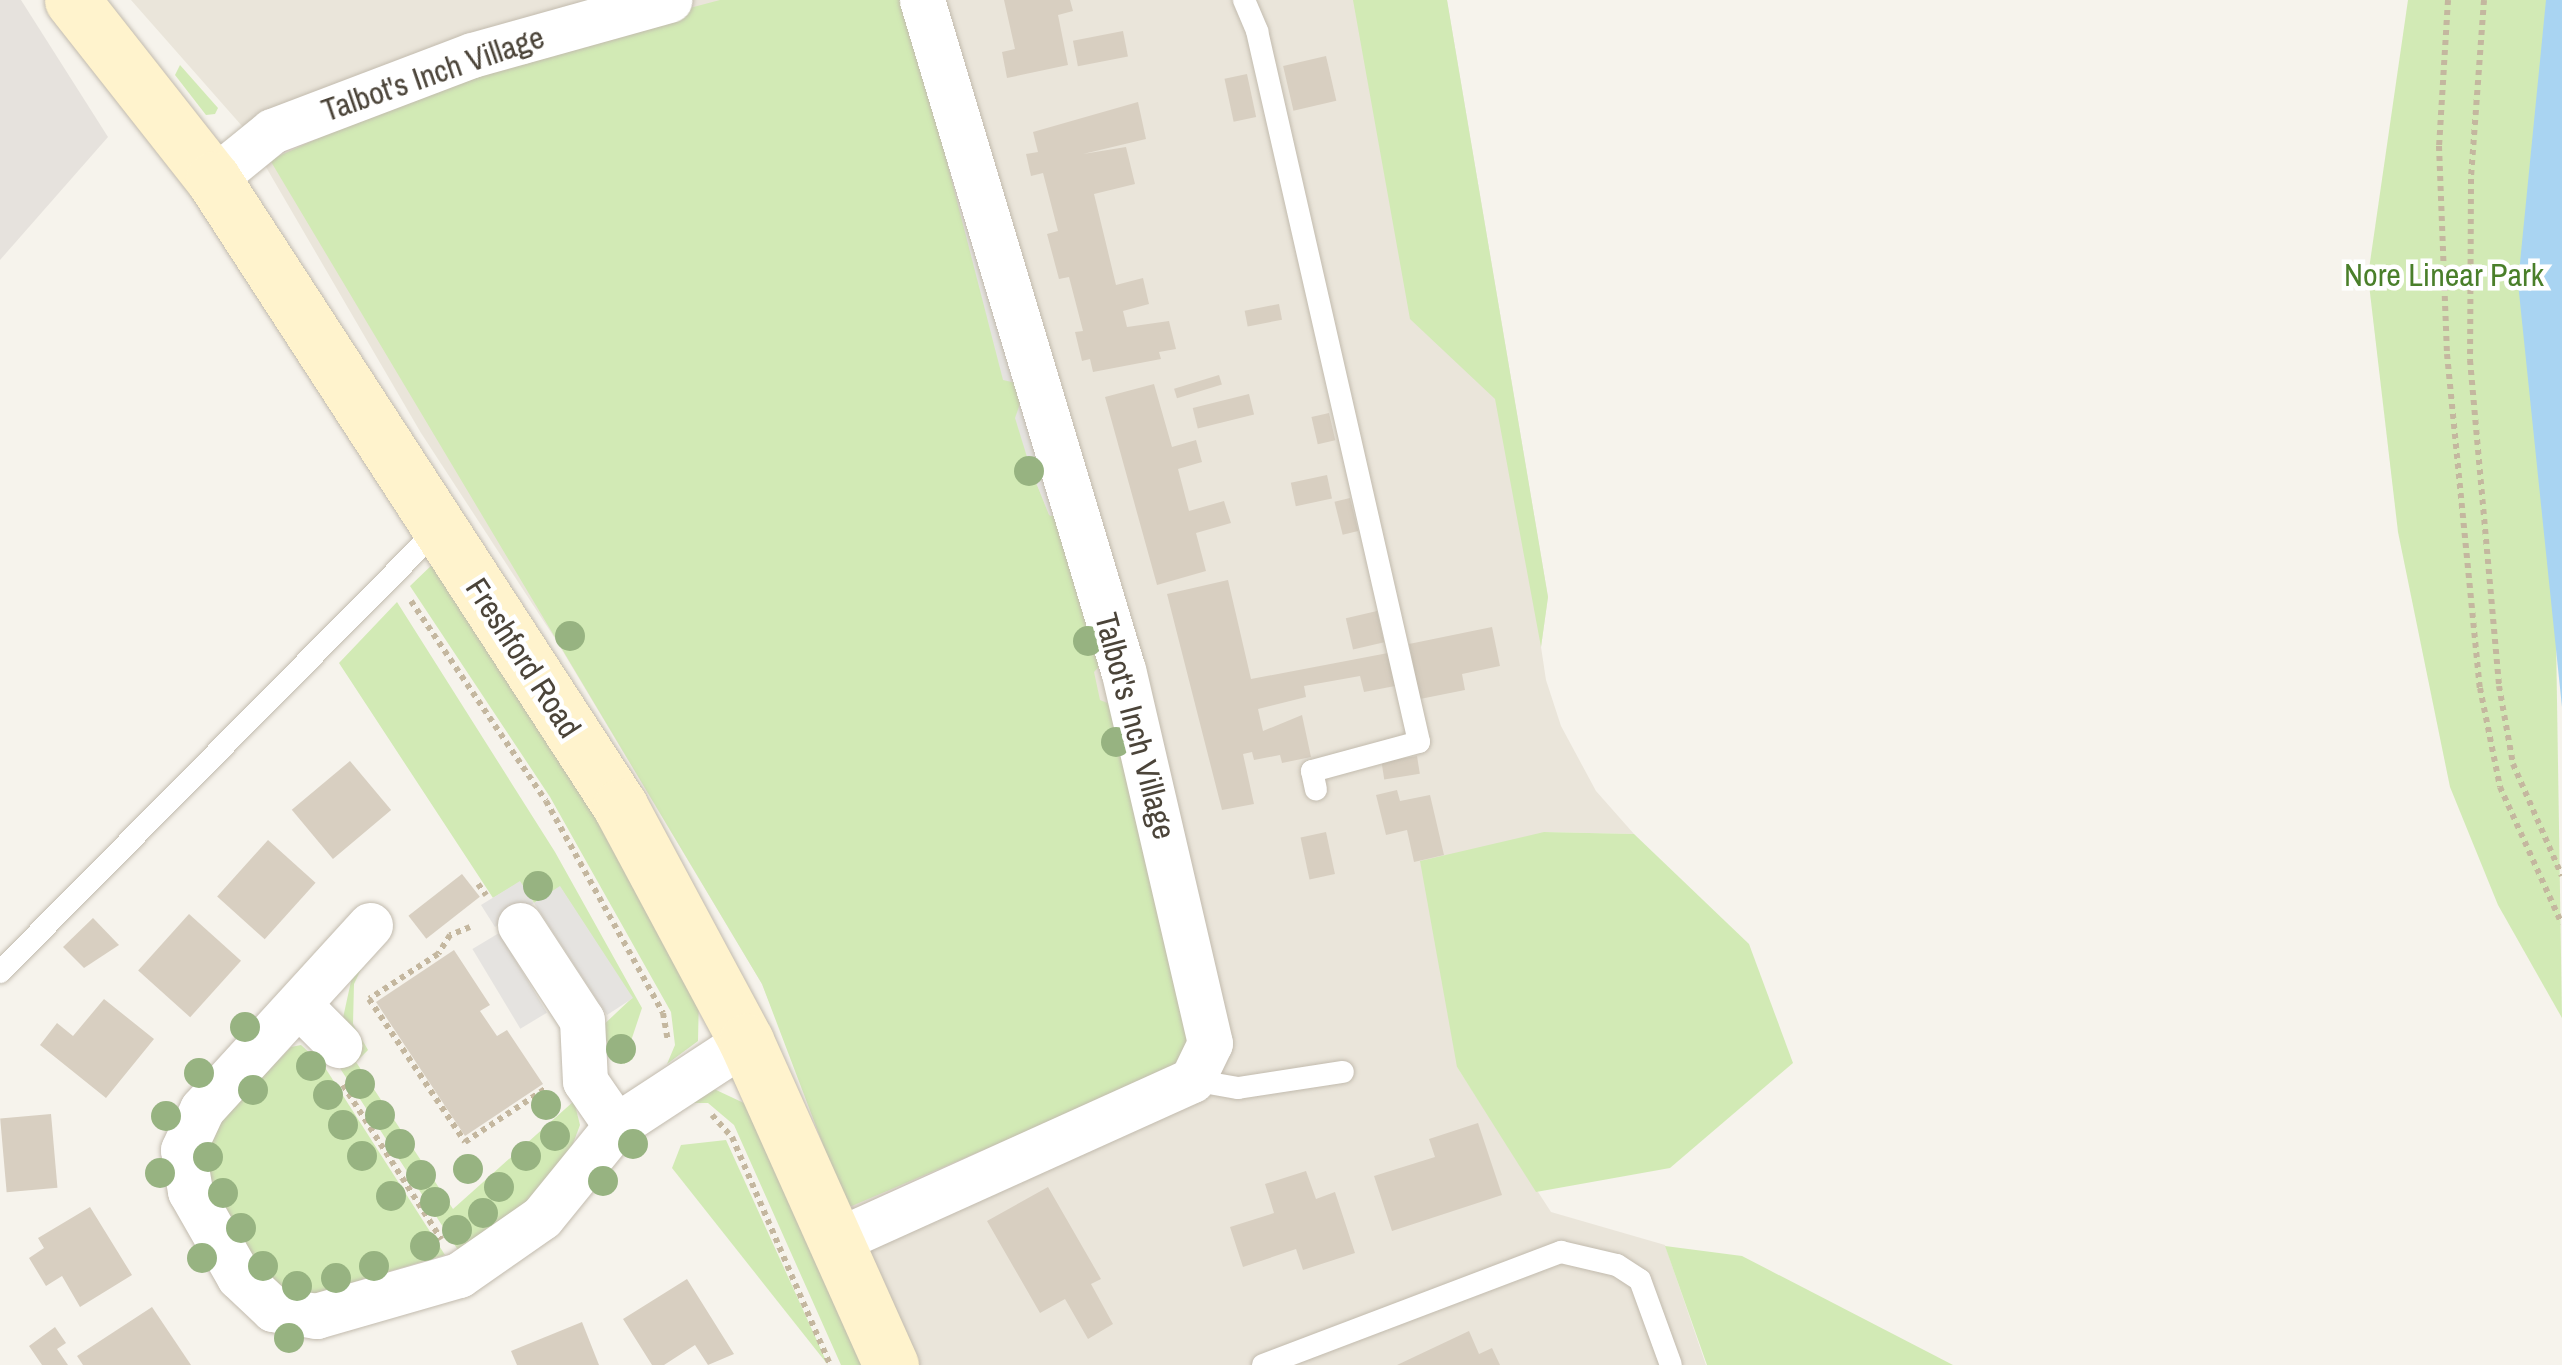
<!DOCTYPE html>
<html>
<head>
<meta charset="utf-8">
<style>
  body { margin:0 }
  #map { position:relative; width:2562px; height:1365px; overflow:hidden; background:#f6f3ec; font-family:"Archivo Narrow",sans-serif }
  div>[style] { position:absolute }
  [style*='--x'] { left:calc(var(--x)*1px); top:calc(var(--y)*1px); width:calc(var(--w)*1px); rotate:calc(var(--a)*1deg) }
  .residential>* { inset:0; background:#eae5da }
  .industrial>* { inset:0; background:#e6e2dd }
  .green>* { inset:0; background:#d2eab5 }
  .parking>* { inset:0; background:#e5e3e0; transform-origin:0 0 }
  .water>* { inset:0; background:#a9d4f2 }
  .building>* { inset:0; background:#d8cfc1; transform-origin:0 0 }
  .path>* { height:6px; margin-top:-3px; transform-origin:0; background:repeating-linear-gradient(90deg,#c4b79f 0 5px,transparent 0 10px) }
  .roads { filter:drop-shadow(0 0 2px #c2bbae) drop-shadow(0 0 2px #c2bbae) }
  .lane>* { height:22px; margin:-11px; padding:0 11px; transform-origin:11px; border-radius:11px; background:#fff }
  .street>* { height:45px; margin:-22.5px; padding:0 22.5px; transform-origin:22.5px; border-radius:22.5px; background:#fff }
  .secondary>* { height:55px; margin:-27.5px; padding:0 27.5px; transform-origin:27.5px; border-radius:27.5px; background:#fff3cd }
  .trees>* { width:30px; height:30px; margin:-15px; border-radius:50%; background:#97b381 }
  span { translate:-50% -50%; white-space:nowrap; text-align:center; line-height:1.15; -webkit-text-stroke:9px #fff; paint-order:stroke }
  .street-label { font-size:32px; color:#4b4439 }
  .park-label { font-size:32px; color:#4a7f2a }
</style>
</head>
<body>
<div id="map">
  <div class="residential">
    <i style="clip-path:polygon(131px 0,1447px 0,1548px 597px,1541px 647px,1546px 680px,1561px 726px,1596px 791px,1634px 834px,1544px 832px,1457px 1067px,1551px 1212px,1665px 1245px,1706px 1365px,916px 1365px,762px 984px,556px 640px,421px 433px,242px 126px)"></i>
  </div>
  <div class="industrial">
    <i style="clip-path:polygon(0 0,21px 0,108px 137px,0 260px)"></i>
  </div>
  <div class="green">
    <i style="clip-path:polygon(720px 0,912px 0,1016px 383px,1031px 470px,1049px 515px,1063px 513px,1105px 660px,1094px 672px,1100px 700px,1117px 707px,1190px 1007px,1185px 1058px,1150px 1079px,847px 1208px,762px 984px,270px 160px,432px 87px,542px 47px)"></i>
    <i style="clip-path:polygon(1353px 0,1447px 0,1548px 597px,1541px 647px,1495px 399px,1410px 319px)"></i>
    <i style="clip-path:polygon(2408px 0,2546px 0,2562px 1018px,2498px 905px,2450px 787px,2398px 532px,2368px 276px)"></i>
    <i style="clip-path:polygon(180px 65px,218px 108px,215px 114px,206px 115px,175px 75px)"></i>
    <i style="clip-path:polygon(436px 561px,631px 868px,699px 995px,698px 1041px,667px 1064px,675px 1045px,671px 1012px,550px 797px,410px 586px)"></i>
    <i style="clip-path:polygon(397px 602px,555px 852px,642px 1008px,630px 1044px,633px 1059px,624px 1064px,598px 1030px,632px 998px,560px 887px,534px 903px,520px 882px,493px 898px,339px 663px)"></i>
    <i style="clip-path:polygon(1544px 832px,1634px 834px,1749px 944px,1793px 1063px,1670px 1168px,1536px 1192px,1457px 1067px,1420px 861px)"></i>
    <i style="clip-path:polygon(355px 963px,363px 965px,354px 984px,353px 1024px,368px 1050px,356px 1062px,453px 1209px,574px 1101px,580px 1125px,571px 1149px,527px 1202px,458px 1250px,334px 1059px)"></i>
    <i style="clip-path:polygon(301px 1045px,324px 1066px,445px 1255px,303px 1297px,266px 1279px,205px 1179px,205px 1137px,291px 1047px)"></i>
    <i style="clip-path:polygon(714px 1089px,746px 1104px,868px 1365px,841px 1365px,734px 1125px,708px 1103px,685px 1103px)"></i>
    <i style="clip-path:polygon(726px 1140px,828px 1365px,672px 1168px,681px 1145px)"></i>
    <i style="clip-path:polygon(1665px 1246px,1742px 1256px,1953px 1365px,1707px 1365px)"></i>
  </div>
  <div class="parking">
    <i style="clip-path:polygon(930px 96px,1016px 383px,1003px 380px)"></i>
    <i style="clip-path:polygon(1022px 398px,1063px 513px,1050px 516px,1031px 470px,1015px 418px)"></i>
    <i style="clip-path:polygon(520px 881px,534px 903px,560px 886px,633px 998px,607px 1015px,534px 903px,495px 927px,481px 905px)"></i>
    <i style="left:499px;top:933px;width:93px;height:31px;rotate:59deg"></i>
  </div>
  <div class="water">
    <i style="clip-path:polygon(2546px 0,2562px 0,2562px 707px,2518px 283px)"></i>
  </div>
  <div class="building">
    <i style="clip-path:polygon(1004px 0,1070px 0,1073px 11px,1058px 15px,1068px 65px,1007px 78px,1002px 52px,1015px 49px)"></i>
    <i style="left:1123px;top:31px;width:26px;height:51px;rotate:79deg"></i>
    <i style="left:1326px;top:56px;width:46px;height:44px;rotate:77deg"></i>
    <i style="left:1247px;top:74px;width:44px;height:23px;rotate:78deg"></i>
    <i style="clip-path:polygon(1138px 102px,1146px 139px,1083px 154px,1126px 147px,1135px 184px,1094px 194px,1116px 285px,1143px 278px,1149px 304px,1123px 311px,1127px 327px,1169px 321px,1176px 349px,1159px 352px,1161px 359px,1093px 372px,1090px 359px,1082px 361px,1075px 332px,1083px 331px,1069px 277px,1059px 279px,1047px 234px,1058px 231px,1043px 173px,1031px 176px,1026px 154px,1038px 152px,1033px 132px)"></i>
    <i style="left:1279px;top:304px;width:16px;height:35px;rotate:79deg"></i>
    <i style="left:1219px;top:375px;width:10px;height:47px;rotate:73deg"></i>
    <i style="clip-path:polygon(1154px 384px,1172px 447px,1196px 440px,1202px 462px,1178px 469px,1189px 511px,1224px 501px,1231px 523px,1196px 533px,1206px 571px,1157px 585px,1105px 397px)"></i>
    <i style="left:1249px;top:394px;width:21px;height:58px;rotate:76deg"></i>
    <i style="left:1329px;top:413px;width:28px;height:18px;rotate:77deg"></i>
    <i style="left:1327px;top:475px;width:24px;height:37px;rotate:78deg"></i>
    <i style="left:1350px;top:498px;width:34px;height:16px;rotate:76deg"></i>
    <i style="clip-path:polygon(1228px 580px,1251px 679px,1388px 653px,1395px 686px,1364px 692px,1360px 676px,1304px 686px,1306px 697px,1258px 709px,1263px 731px,1302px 715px,1311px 757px,1282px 763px,1280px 755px,1254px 760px,1252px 752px,1243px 754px,1254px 804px,1222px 810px,1167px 594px)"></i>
    <i style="left:1377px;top:611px;width:32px;height:32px;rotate:77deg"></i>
    <i style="clip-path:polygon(1492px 627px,1500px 666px,1462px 674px,1465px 690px,1420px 699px,1409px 644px)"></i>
    <i style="left:1417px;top:756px;width:18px;height:36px;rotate:81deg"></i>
    <i style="left:350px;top:761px;width:64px;height:76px;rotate:50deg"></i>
    <i style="clip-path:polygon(1397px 790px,1400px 801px,1430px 795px,1444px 855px,1414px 862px,1407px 830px,1386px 835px,1376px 795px)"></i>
    <i style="left:1326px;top:832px;width:43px;height:26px;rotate:78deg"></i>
    <i style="left:268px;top:840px;width:64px;height:76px;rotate:42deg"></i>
    <i style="left:462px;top:874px;width:29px;height:68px;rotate:52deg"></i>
    <i style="left:189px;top:914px;width:70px;height:76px;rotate:42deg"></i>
    <i style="clip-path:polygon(93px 918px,119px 945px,84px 968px,63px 947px)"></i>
    <i style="clip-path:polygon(454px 950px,490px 1005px,480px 1011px,497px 1036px,507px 1030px,543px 1084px,465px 1136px,376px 1002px)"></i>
    <i style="clip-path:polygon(104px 999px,154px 1039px,106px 1098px,40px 1045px,57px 1023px,73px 1036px)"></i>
    <i style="left:51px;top:1114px;width:74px;height:51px;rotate:85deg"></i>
    <i style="clip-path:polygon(1478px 1123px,1502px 1195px,1392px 1231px,1374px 1176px,1435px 1157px,1429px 1139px)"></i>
    <i style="clip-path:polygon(1306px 1171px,1316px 1199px,1335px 1192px,1355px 1253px,1303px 1270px,1296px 1249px,1243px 1267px,1230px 1227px,1274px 1213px,1265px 1184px)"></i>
    <i style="clip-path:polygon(1048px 1187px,1101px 1279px,1091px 1284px,1113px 1324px,1088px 1339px,1065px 1299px,1040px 1313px,987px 1221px)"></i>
    <i style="clip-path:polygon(90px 1207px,132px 1275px,80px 1307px,62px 1276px,46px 1286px,29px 1258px,44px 1248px,38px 1238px)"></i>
    <i style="clip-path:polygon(687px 1279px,734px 1354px,708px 1365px,695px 1345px,664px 1365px,652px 1365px,623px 1319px)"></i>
    <i style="clip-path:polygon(152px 1307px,191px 1365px,83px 1365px,77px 1356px)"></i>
    <i style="clip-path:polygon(582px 1322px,599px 1365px,517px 1365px,511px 1351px)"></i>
    <i style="clip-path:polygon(55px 1327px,66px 1343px,57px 1349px,68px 1365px,42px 1365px,29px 1346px)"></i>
    <i style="clip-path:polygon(1469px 1331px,1479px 1354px,1492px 1348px,1500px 1365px,1397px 1365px)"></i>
  </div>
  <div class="path">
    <i style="--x:2448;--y:0;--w:146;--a:93.5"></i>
    <i style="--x:2439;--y:146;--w:208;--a:87.8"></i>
    <i style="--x:2447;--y:354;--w:336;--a:84.4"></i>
    <i style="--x:2480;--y:688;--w:101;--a:78.6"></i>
    <i style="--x:2500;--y:787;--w:150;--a:65.7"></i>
    <i style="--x:2484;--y:0;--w:179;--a:94.2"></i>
    <i style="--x:2471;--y:179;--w:181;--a:90.3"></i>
    <i style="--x:2470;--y:360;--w:327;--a:84.9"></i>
    <i style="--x:2499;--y:686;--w:79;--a:79.8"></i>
    <i style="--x:2513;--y:764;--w:122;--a:66.4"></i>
    <i style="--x:411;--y:601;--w:241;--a:56"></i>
    <i style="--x:546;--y:801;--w:242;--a:61.1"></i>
    <i style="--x:663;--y:1013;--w:29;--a:80"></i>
    <i style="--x:478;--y:884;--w:14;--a:54"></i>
    <i style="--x:470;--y:927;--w:22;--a:158"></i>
    <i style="--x:450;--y:935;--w:22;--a:122"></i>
    <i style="--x:438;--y:954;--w:82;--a:146.9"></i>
    <i style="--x:369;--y:999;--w:172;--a:56.1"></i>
    <i style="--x:465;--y:1142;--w:96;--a:-33.5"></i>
    <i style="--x:343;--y:1085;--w:183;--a:57.5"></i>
    <i style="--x:712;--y:1115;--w:30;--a:48"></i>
    <i style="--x:732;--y:1137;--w:248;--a:66.7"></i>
  </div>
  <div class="roads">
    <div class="lane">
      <i style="--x:1244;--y:0;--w:34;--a:67"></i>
      <i style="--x:1257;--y:31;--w:729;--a:77.16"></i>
      <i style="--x:1419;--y:742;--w:111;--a:164.8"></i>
      <i style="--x:1312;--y:771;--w:19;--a:78"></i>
      <i style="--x:0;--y:972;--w:624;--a:-45.32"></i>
      <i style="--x:1192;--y:1080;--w:47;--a:9.9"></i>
      <i style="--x:1238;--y:1088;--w:106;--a:-8.7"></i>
      <i style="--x:1263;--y:1365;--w:319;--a:-20.8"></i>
      <i style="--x:1561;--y:1252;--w:57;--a:13.1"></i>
      <i style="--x:1617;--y:1265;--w:27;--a:33"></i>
      <i style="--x:1640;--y:1280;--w:90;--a:70"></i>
    </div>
    <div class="street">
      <i style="--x:213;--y:179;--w:76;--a:-39.1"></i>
      <i style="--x:272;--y:131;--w:214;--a:-20.8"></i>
      <i style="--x:472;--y:55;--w:205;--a:-15.6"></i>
      <i style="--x:370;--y:925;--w:249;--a:132.4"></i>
      <i style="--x:202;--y:1109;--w:45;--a:114.9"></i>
      <i style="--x:183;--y:1150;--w:42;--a:80.3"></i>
      <i style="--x:190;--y:1191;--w:99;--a:60.3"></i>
      <i style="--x:239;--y:1277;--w:47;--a:43.3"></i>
      <i style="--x:273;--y:1309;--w:44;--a:9.2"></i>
      <i style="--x:316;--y:1316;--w:149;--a:-16"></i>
      <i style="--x:459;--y:1275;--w:101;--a:-34.9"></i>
      <i style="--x:542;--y:1217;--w:117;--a:-50.9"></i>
      <i style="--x:616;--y:1126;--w:155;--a:-33.2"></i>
      <i style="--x:520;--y:925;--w:113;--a:56.9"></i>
      <i style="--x:582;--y:1020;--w:61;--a:87.2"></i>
      <i style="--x:585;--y:1081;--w:55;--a:55.4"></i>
      <i style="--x:299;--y:1005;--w:57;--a:45"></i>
      <i style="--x:838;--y:1240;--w:388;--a:-24.3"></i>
      <i style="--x:1192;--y:1080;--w:41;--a:-64.1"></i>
      <i style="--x:1210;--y:1043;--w:383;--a:-103.1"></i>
      <i style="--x:1123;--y:670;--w:700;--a:-106.7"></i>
    </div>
    <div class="secondary">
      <i style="--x:72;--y:0;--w:228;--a:51.8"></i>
      <i style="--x:213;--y:179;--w:748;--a:57.01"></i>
      <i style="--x:620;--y:806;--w:267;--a:61.8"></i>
      <i style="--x:746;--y:1041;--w:355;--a:65.9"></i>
    </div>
  </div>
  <div class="trees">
    <i style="left:1029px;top:471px"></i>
    <i style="left:570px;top:636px"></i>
    <i style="left:1088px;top:641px"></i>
    <i style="left:1116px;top:742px"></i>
    <i style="left:538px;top:886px"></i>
    <i style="left:245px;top:1027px"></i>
    <i style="left:621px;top:1049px"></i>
    <i style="left:311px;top:1066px"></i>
    <i style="left:199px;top:1073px"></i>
    <i style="left:360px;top:1084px"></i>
    <i style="left:253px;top:1090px"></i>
    <i style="left:328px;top:1095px"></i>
    <i style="left:546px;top:1105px"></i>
    <i style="left:380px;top:1115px"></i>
    <i style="left:166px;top:1116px"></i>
    <i style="left:343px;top:1125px"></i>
    <i style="left:555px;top:1136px"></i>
    <i style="left:400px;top:1144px"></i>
    <i style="left:633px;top:1144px"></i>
    <i style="left:362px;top:1156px"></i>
    <i style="left:526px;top:1156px"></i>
    <i style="left:208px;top:1157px"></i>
    <i style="left:468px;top:1169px"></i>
    <i style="left:160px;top:1173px"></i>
    <i style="left:421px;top:1175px"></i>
    <i style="left:603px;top:1181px"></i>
    <i style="left:499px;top:1187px"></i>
    <i style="left:223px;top:1193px"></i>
    <i style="left:391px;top:1196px"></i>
    <i style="left:435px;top:1202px"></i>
    <i style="left:483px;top:1213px"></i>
    <i style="left:241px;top:1228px"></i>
    <i style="left:457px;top:1230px"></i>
    <i style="left:425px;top:1246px"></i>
    <i style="left:202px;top:1258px"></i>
    <i style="left:263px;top:1266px"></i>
    <i style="left:374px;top:1266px"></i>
    <i style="left:336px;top:1278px"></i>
    <i style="left:297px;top:1286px"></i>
    <i style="left:289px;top:1338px"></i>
  </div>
  <div class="street-label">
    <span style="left:433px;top:74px;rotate:-19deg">Talbot's Inch Village</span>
    <span style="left:523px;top:658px;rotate:57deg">Freshford Road</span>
    <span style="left:1135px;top:726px;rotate:75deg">Talbot's Inch Village</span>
  </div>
  <div class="park-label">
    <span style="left:2444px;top:275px">Nore Linear Park</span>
  </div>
</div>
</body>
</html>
